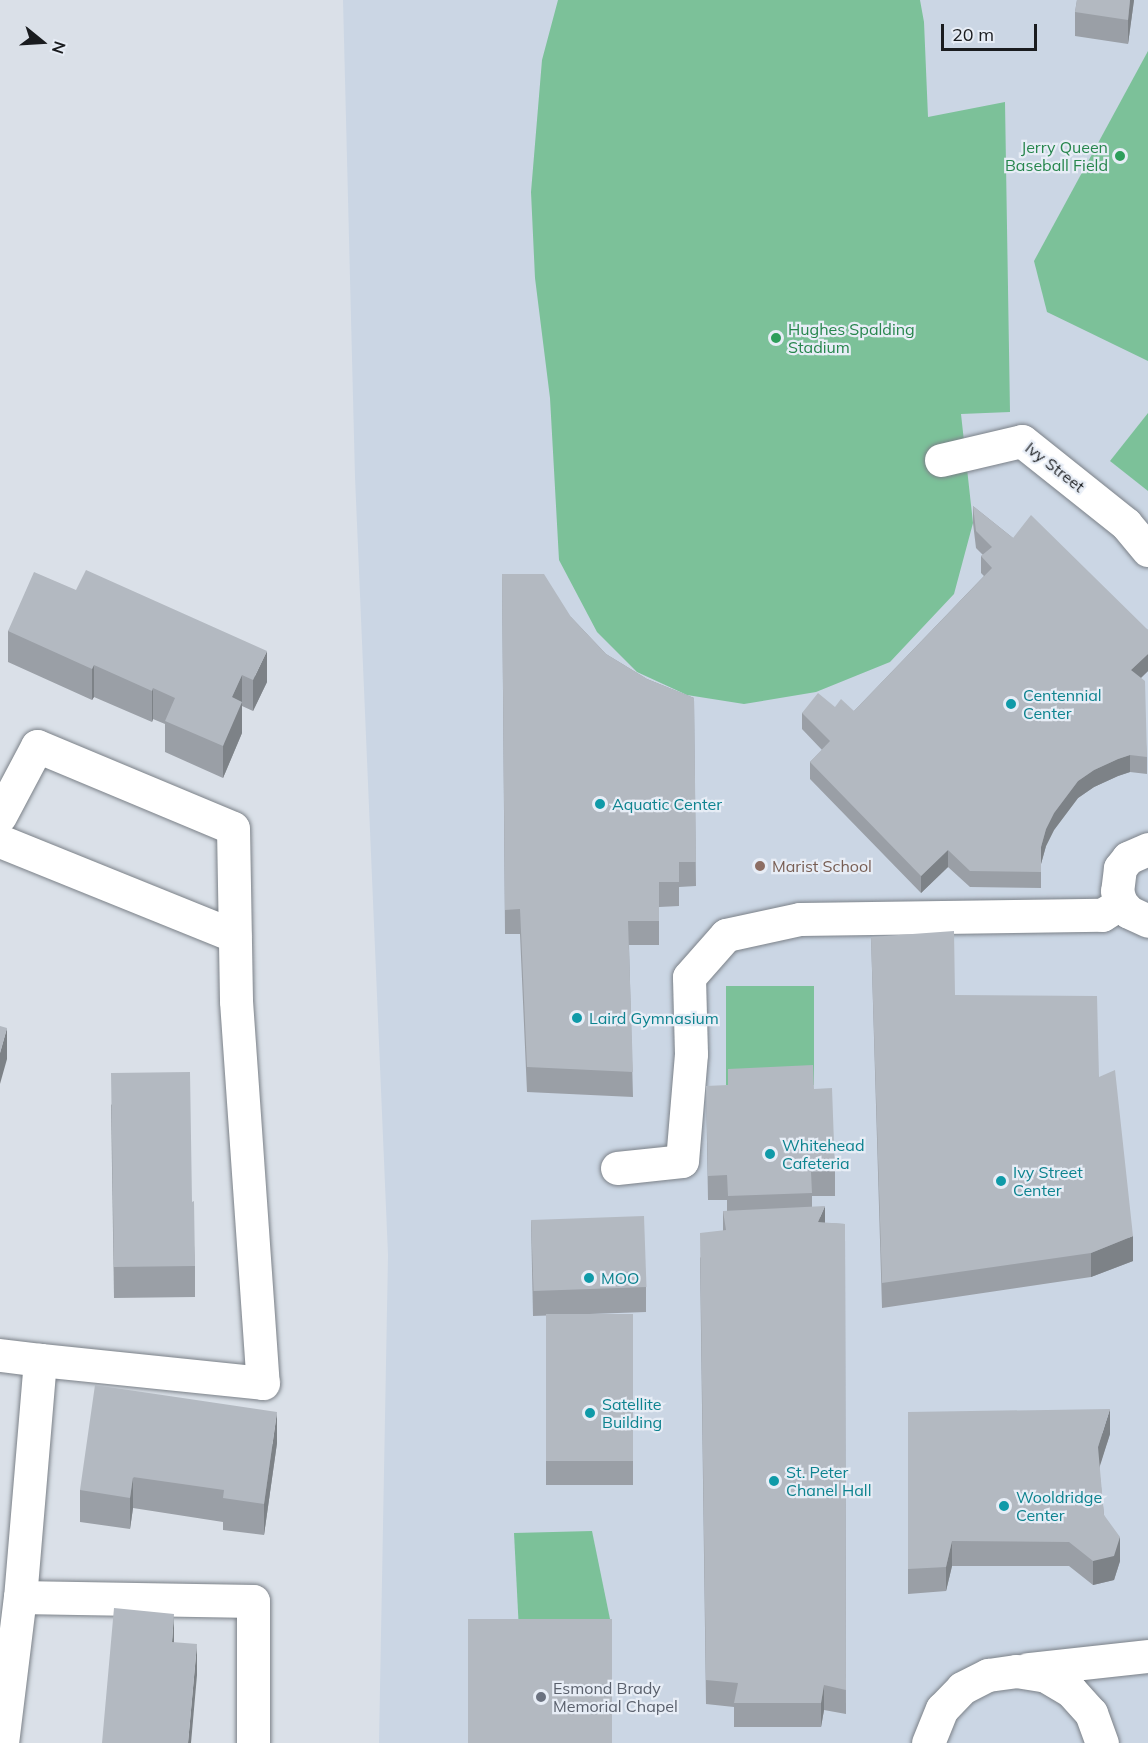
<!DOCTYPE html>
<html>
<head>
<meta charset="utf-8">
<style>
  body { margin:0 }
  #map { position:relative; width:1148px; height:1743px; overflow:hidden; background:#dae0e8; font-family:Mulish,sans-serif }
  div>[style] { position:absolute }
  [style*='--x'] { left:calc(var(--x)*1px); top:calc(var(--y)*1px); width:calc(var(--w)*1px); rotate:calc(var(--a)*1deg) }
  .built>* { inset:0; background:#cbd6e4 }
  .green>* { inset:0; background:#7cc199; transform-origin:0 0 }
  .roads { filter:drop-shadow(0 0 2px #7b8188) drop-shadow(0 0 2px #7b8188) }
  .minor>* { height:33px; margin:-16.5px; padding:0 16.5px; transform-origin:16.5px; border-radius:16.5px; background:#fff }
  .wall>* { inset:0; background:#9a9fa6; transform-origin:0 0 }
  .shaded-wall>* { inset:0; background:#7d8287 }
  .building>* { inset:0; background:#b3b9c1; transform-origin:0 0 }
  .dots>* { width:16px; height:16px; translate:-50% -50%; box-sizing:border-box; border:3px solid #e7edf6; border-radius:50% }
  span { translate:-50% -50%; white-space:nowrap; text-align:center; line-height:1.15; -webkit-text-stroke:4.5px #e7edf6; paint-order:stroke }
  .leisure-label { font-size:16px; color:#27864d }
  .right { translate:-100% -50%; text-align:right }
  .left { translate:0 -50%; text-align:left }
  .street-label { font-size:16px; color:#1a1c1f }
  .culture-label { font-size:16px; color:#0d838f }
  .education-label { font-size:16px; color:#785e54 }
  .worship-label { font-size:16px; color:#5b616d }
  .north { position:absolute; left:12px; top:12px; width:60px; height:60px; -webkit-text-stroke:4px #e7edf6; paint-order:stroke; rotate:108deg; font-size:16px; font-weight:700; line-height:24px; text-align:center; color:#1a1c1f }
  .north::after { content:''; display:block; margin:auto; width:21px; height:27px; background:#1a1c1f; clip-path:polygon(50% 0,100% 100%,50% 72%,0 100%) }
  .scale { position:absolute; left:941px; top:24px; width:96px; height:27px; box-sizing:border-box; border:3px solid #1a1c1f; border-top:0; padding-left:8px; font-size:18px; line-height:21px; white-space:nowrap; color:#1a1c1f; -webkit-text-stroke:4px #e7edf6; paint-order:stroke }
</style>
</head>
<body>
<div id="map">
  <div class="built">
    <i style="clip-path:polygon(343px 0,1148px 0,1148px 1743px,379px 1743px,388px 1255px,355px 477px)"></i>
  </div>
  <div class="green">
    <i style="clip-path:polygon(558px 0,920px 0,924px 22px,928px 117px,1005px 102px,1010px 412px,961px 414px,973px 523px,954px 594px,890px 662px,816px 692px,744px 704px,687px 695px,637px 672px,597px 632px,559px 560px,550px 398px,535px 278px,531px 192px,542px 60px)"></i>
    <i style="clip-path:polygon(1148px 51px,1148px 361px,1047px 312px,1034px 261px)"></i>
    <i style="clip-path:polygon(1148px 413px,1148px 491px,1110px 461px)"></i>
    <i style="left:814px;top:986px;width:99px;height:88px;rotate:90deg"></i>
    <i style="clip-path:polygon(592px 1531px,611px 1624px,519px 1631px,514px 1533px)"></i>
  </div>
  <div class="roads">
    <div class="minor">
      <i style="--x:941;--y:460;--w:83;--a:-13.2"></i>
      <i style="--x:1022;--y:441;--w:133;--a:38.6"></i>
      <i style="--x:1126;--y:524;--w:34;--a:50"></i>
      <i style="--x:0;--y:816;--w:79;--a:-62.1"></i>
      <i style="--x:37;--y:746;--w:212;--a:22.7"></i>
      <i style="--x:233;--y:828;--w:173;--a:89"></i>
      <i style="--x:236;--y:1001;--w:383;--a:86"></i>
      <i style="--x:263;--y:1383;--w:224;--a:-174.1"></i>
      <i style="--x:40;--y:1360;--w:238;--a:94.8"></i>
      <i style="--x:0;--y:841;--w:253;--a:22"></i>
      <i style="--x:1148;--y:849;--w:22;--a:156"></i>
      <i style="--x:1128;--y:858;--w:13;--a:129"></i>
      <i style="--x:1120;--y:868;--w:23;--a:97"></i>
      <i style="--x:1117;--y:891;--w:13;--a:72"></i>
      <i style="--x:1121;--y:903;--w:12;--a:48"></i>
      <i style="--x:1129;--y:912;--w:21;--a:25"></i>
      <i style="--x:617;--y:1168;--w:65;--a:-6.1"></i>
      <i style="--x:682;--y:1161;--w:107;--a:-85.2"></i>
      <i style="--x:691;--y:1054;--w:77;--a:-91.5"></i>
      <i style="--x:689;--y:977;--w:56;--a:-48.6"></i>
      <i style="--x:726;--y:935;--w:76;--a:-12.2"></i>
      <i style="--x:800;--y:919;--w:302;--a:-0.8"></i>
      <i style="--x:1102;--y:915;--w:22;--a:-32"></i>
      <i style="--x:0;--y:1355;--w:40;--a:7.1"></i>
      <i style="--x:1028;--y:1669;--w:121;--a:-6.2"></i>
      <i style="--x:2;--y:1743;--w:147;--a:-83"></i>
      <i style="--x:20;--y:1597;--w:233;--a:1"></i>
      <i style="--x:253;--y:1601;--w:142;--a:90"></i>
      <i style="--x:928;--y:1743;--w:37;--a:-68"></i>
      <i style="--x:942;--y:1709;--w:29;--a:-46"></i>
      <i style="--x:962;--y:1688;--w:29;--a:-27"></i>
      <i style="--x:988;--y:1675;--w:28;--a:-8"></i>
      <i style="--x:1016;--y:1671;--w:30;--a:9"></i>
      <i style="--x:1046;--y:1676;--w:29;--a:31"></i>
      <i style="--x:1071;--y:1691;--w:30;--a:48"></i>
      <i style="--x:1091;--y:1713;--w:32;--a:70"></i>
    </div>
  </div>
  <div class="wall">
    <i style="clip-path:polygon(1077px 0,1134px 0,1128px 44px,1075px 36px,1075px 12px)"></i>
    <i style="clip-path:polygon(973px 506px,1013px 538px,1148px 630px,1148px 671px,1141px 678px,1147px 757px,1147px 774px,1130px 772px,1118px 776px,1094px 787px,1078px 798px,1054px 830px,1046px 846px,1041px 864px,1041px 888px,970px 887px,948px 867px,921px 893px,810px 779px,810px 762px,822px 750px,802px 729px,802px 713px,835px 707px,854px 711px,984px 576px,981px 573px,981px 556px,983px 555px,976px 548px,973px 523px)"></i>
    <i style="clip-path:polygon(502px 574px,571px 617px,606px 654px,647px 679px,694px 698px,696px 886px,679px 887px,679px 906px,659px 907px,659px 945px,629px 945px,633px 1097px,527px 1092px,520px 934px,505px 934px)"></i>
    <i style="clip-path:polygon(76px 590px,267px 682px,253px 711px,242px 706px,242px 733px,223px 778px,165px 752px,165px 724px,153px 719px,152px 722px,94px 697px,92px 700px,8px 662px,8px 631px)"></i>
    <i style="clip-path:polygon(871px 937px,955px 995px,1099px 1077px,1133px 1261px,1091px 1277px,882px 1308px)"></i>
    <i style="clip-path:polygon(706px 1086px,814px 1089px,835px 1171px,835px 1196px,812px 1196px,812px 1207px,825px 1223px,845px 1224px,846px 1714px,824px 1710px,821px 1727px,734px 1727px,734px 1707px,706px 1704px,700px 1258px,723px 1231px,723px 1211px,727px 1211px,727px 1200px,708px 1200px)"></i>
    <i style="clip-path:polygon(111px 1104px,192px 1202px,195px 1266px,195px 1297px,114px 1298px)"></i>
    <i style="clip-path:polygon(531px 1221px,646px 1287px,646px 1312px,533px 1316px)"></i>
    <i style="left:633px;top:1314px;width:171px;height:87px;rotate:90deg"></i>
    <i style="clip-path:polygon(908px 1412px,1110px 1434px,1099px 1467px,1104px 1515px,1120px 1561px,1114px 1580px,1093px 1585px,1069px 1566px,952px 1566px,946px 1591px,908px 1594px)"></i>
    <i style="clip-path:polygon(277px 1443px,264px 1535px,223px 1530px,223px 1522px,133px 1508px,130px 1529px,80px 1522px,80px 1490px)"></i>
  </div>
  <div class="shaded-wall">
    <i style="clip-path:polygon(1130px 0,1134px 0,1128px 44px,1128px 20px)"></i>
    <i style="clip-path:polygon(267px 651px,267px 682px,253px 711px,253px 680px)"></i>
    <i style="clip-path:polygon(1148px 654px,1148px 671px,1131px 687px,1131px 670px)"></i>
    <i style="clip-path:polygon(94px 665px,94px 697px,92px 700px,92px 669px)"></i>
    <i style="clip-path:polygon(242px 675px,242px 733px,223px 778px,223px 746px,232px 697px)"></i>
    <i style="clip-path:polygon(153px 688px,153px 719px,152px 722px,152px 691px)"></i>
    <i style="clip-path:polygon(1130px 755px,1130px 772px,1118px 776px,1094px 787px,1078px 798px,1054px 830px,1046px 846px,1041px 864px,1041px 888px,1041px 847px,1046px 829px,1054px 813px,1078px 781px,1094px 770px,1118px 759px)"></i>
    <i style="clip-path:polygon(948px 850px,948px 867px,921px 893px,921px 876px)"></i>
    <i style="clip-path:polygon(7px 1028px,7px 1059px,0 1084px,0 1053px)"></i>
    <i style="clip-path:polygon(825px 1206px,825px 1231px,818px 1222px)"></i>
    <i style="clip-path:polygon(1133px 1236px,1133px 1261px,1091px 1277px,1091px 1253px)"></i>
    <i style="clip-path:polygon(1110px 1409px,1110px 1434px,1098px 1472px,1098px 1447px)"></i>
    <i style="clip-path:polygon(277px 1412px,277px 1443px,264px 1535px,264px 1504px)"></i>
    <i style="clip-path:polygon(133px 1477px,133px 1508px,130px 1529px,130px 1498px)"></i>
    <i style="clip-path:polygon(1120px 1537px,1120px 1561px,1114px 1580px,1093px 1585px,1093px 1561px)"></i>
    <i style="clip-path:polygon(952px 1541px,952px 1566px,946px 1591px,946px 1567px)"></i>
    <i style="clip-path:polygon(174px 1614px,174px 1645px,172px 1642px)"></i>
    <i style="clip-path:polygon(197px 1644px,197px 1675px,191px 1743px,188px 1743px)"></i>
    <i style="clip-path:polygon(824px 1685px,824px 1710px,821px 1727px,821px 1703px)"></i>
  </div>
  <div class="building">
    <i style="clip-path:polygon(1077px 0,1130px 0,1128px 20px,1075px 12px)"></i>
    <i style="clip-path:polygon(973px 506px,1013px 538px,1031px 515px,1148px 630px,1148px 654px,1131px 670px,1145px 681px,1147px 757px,1130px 755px,1118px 759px,1094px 770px,1078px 781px,1054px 813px,1046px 829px,1041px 847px,1041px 872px,970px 871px,948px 850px,921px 876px,810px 762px,830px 741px,802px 713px,818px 693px,835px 707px,841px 699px,854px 711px,992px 568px,981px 556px,992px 547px,976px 531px)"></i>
    <i style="clip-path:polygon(86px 570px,267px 651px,253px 680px,242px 675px,232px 697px,242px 702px,223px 746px,165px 721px,175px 698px,153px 688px,152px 691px,94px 665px,92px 669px,8px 631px,34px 572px,76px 590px)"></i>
    <i style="clip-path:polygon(502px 574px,544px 574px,571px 617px,606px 654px,647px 679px,694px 698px,696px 862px,679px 862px,679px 882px,659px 882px,659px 921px,628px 921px,633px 1072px,527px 1067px,520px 909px,505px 910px)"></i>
    <i style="clip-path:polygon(954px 931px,955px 995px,1097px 996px,1099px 1077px,1115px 1070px,1133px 1236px,1091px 1253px,882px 1283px,871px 937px)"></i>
    <i style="clip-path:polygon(0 1026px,7px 1028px,0 1053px)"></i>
    <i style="clip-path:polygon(813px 1065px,814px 1089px,832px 1088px,835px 1171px,811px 1172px,812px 1193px,728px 1196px,727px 1175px,708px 1176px,706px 1086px,728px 1085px,728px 1069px)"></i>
    <i style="clip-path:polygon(190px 1072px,192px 1202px,194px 1201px,195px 1266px,114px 1267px,111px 1073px)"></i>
    <i style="clip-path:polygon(825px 1206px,818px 1222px,845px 1224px,846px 1690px,824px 1685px,821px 1703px,734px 1703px,738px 1683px,706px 1680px,700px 1233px,726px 1230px,723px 1211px)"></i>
    <i style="left:644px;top:1216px;width:71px;height:113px;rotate:88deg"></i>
    <i style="left:633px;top:1314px;width:147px;height:87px;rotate:90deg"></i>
    <i style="clip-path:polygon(95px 1385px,277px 1412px,264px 1504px,223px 1498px,224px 1490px,133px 1477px,130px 1498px,80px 1490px)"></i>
    <i style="clip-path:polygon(1110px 1409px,1098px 1447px,1104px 1515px,1120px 1537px,1114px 1556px,1093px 1561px,1069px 1542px,952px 1541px,946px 1567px,908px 1569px,908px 1412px)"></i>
    <i style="clip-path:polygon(114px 1608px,174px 1614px,172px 1642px,197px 1644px,188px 1743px,102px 1743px)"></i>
    <i style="left:612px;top:1619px;width:124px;height:144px;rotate:90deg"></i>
  </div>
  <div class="dots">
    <i style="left:1120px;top:156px;background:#2e9e5b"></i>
    <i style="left:776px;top:338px;background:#2e9e5b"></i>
    <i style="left:1011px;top:704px;background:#0f9aa8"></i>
    <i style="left:600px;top:804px;background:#0f9aa8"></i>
    <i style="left:760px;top:866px;background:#8d6e63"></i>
    <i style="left:577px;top:1018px;background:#0f9aa8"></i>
    <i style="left:770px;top:1154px;background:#0f9aa8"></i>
    <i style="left:1001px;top:1181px;background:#0f9aa8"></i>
    <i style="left:589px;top:1278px;background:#0f9aa8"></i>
    <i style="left:590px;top:1413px;background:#0f9aa8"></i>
    <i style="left:774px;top:1481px;background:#0f9aa8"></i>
    <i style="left:1004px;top:1506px;background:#0f9aa8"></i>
    <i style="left:541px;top:1697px;background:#6b7280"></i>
  </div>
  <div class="leisure-label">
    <span class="right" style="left:1108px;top:156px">Jerry Queen<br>Baseball Field</span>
    <span class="left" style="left:788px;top:338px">Hughes Spalding<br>Stadium</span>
  </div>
  <div class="street-label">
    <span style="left:1055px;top:467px;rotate:38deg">Ivy Street</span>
  </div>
  <div class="culture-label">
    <span class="left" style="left:1023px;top:704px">Centennial<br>Center</span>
    <span class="left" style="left:612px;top:804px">Aquatic Center</span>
    <span class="left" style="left:589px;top:1018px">Laird Gymnasium</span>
    <span class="left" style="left:782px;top:1154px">Whitehead<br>Cafeteria</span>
    <span class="left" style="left:1013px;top:1181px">Ivy Street<br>Center</span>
    <span class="left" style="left:601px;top:1278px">MOO</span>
    <span class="left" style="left:602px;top:1413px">Satellite<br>Building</span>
    <span class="left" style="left:786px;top:1481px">St. Peter<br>Chanel Hall</span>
    <span class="left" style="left:1016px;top:1506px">Wooldridge<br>Center</span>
  </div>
  <div class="education-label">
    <span class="left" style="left:772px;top:866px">Marist School</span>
  </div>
  <div class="worship-label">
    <span class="left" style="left:553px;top:1697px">Esmond Brady<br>Memorial Chapel</span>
  </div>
  <div class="north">N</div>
  <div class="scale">20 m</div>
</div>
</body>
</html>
